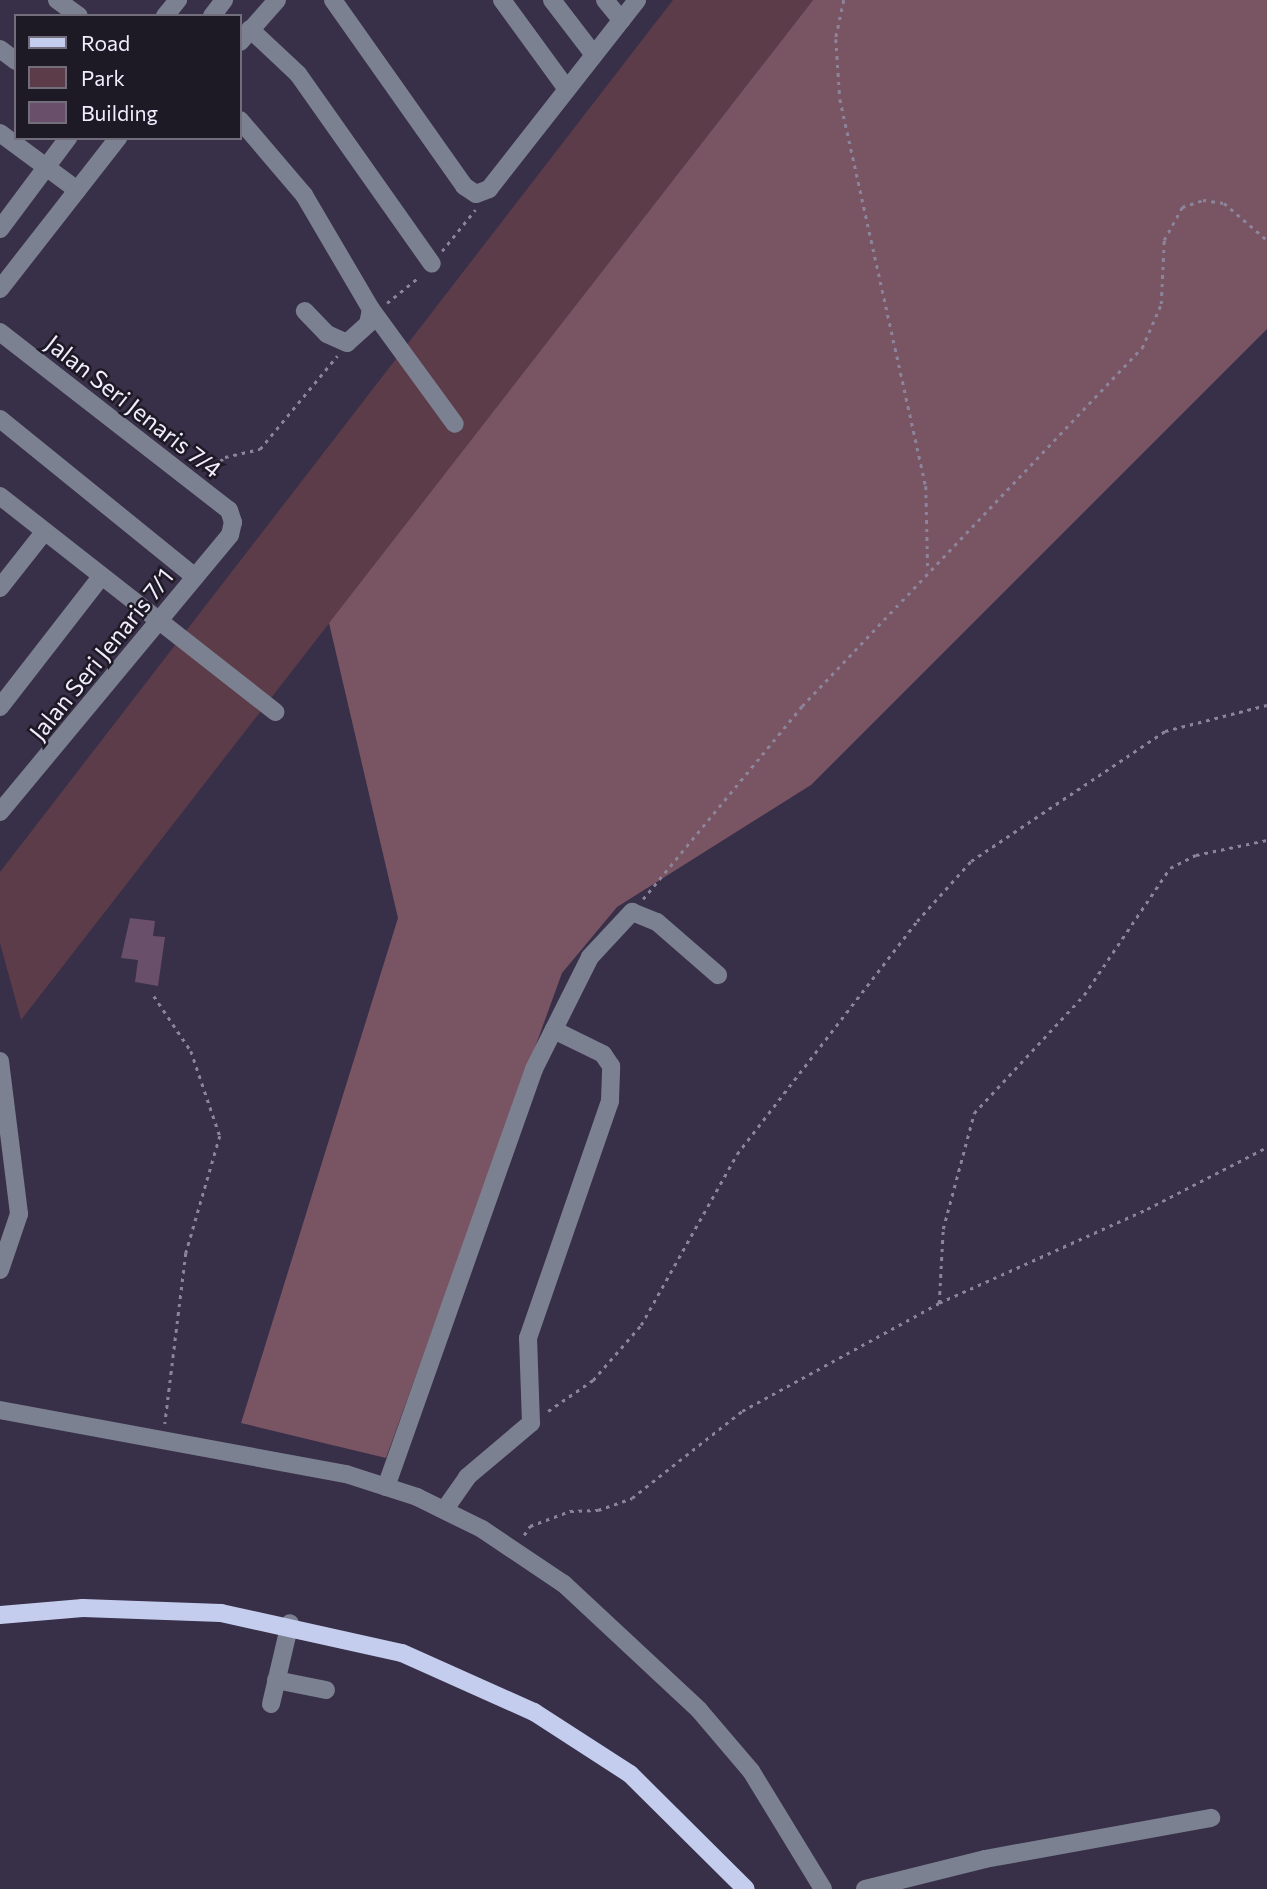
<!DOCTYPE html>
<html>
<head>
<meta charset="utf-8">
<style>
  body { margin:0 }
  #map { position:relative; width:1267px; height:1889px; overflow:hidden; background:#382f48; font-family:Commissioner,sans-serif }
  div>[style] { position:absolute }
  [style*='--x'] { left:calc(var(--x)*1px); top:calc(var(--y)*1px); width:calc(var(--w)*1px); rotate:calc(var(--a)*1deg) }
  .green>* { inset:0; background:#5c3c49 }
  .forest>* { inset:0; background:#795463 }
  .building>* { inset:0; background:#6a4f6a }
  .path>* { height:2.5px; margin-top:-1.25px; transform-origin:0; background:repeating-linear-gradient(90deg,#8c849a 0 3.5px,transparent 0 8.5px) }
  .minor>* { height:18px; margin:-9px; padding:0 9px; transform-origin:9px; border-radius:9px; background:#7c8191 }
  .major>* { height:18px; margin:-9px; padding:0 9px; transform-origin:9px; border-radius:9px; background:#c4cded }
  span { translate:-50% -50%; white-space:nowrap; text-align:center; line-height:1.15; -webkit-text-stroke:5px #1d1a25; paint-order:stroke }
  .street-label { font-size:24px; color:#f2edfe }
  .legend { position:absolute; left:14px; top:14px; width:228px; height:126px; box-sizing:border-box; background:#1d1a25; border:2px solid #726e7c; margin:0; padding:9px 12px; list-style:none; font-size:21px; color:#f2edfe }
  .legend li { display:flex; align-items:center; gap:14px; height:35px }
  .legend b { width:35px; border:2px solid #726e7c }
</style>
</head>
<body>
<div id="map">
  <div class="green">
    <i style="clip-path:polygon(673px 0,813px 0,21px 1020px,0 943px,0 872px)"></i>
  </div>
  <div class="forest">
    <i style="clip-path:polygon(813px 0,1267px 0,1267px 329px,811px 785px,617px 907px,562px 973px,386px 1458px,241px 1423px,398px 918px,329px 623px)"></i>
  </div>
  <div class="building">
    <i style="clip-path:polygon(130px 918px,155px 921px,153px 936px,165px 937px,158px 986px,135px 982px,138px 960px,121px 958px)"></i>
  </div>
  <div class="path">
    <i style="--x:844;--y:0;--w:40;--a:102"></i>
    <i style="--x:836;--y:39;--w:60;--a:86.2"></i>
    <i style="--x:840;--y:99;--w:396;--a:77.5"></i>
    <i style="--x:926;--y:486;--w:85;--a:88.7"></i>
    <i style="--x:442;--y:251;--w:53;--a:-51.2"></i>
    <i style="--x:387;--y:303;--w:41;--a:-39.1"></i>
    <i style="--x:206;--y:471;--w:24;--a:-36"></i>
    <i style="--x:225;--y:457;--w:36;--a:-13"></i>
    <i style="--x:260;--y:449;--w:121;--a:-50.4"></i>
    <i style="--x:643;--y:899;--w:250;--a:-50.5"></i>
    <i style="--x:802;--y:706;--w:494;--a:-46.5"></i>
    <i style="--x:1142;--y:348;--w:48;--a:-66.6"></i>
    <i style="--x:1161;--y:304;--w:64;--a:-87.3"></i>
    <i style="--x:1164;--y:240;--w:38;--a:-61"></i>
    <i style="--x:1182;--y:207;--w:22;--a:-18"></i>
    <i style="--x:1203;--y:200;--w:21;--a:8"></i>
    <i style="--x:1224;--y:203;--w:57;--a:40.7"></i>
    <i style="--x:154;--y:996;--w:66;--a:56.1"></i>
    <i style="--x:191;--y:1051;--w:90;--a:71.2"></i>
    <i style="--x:220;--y:1136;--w:122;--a:106.2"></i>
    <i style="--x:186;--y:1253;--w:172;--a:97"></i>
    <i style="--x:939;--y:1303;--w:74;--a:-86.9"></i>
    <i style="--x:943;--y:1229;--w:120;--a:-75"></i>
    <i style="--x:974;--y:1113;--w:161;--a:-47"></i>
    <i style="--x:1084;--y:995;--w:153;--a:-55.9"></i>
    <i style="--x:1170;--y:868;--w:29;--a:-27"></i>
    <i style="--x:1196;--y:855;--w:73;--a:-11.9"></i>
    <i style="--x:548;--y:1411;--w:55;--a:-34.6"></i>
    <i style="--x:593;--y:1380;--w:73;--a:-48.9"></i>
    <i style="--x:641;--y:1325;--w:196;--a:-60.7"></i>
    <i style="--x:737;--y:1154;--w:294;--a:-52.3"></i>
    <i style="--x:917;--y:921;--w:81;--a:-48"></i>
    <i style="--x:971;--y:861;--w:234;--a:-33.8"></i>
    <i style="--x:1165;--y:731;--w:105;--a:-14.3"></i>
    <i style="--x:524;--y:1535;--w:11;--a:-56"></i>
    <i style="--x:530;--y:1526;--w:43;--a:-20.6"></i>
    <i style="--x:570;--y:1511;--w:28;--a:-2"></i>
    <i style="--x:598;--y:1510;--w:36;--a:-19"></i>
    <i style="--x:632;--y:1498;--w:140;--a:-38.3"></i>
    <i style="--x:742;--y:1411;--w:225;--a:-28.7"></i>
    <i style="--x:939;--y:1303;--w:228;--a:-24.3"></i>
    <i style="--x:1147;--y:1209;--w:135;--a:-27.3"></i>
  </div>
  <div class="minor">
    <i style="--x:57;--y:0;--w:27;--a:36"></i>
    <i style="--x:333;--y:0;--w:228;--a:54.8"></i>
    <i style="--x:464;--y:186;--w:14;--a:34"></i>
    <i style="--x:476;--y:194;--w:14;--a:-21"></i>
    <i style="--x:489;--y:189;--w:240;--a:-51.9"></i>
    <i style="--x:502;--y:0;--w:110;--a:53.9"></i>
    <i style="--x:552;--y:0;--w:69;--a:52.6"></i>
    <i style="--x:605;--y:0;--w:26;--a:51"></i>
    <i style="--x:165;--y:16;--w:21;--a:-51"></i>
    <i style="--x:212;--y:16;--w:20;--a:-53"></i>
    <i style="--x:250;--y:29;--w:66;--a:43.2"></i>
    <i style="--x:298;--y:74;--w:232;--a:54.8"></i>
    <i style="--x:240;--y:42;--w:56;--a:-48.6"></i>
    <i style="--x:0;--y:49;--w:20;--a:37"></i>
    <i style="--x:240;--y:120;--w:99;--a:49.5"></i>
    <i style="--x:304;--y:195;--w:132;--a:59.6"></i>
    <i style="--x:371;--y:309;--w:15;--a:101"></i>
    <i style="--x:368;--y:324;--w:28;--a:138"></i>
    <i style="--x:347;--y:343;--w:22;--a:-156"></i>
    <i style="--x:327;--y:334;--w:32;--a:-134"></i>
    <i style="--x:0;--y:133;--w:96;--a:36.5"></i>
    <i style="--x:0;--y:229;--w:114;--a:-53.2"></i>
    <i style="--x:0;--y:289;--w:192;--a:-52"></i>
    <i style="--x:371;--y:309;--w:142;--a:53.9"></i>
    <i style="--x:0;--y:332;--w:290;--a:37.9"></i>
    <i style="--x:229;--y:510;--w:13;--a:72"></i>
    <i style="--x:233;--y:522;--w:13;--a:103"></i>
    <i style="--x:230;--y:535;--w:360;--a:129.7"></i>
    <i style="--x:0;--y:419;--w:251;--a:39"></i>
    <i style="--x:0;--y:496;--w:350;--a:38.1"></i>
    <i style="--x:0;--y:588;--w:71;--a:-51.8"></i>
    <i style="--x:0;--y:707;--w:163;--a:-52.2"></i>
    <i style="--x:0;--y:1061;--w:154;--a:82.9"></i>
    <i style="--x:19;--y:1214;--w:59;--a:108.7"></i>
    <i style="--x:0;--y:1410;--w:352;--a:10.5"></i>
    <i style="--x:346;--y:1474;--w:75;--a:17.9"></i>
    <i style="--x:417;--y:1497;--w:72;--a:26.2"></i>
    <i style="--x:482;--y:1529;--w:99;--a:33.9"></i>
    <i style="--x:564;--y:1584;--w:185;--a:43"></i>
    <i style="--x:699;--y:1710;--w:80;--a:49.6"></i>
    <i style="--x:751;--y:1771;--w:138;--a:58.6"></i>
    <i style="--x:386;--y:1487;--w:443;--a:-70.5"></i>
    <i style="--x:534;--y:1069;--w:125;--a:-63.4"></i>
    <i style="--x:590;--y:957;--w:62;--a:-47"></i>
    <i style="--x:632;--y:912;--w:27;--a:22"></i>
    <i style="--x:657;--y:922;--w:81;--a:41"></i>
    <i style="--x:445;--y:1509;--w:39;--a:-55"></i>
    <i style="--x:467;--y:1477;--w:84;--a:-40.2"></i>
    <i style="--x:531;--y:1423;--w:85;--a:-92"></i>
    <i style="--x:528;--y:1338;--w:251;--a:-70.9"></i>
    <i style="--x:610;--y:1101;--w:35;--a:-88"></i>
    <i style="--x:611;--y:1066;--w:14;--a:-124"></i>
    <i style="--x:603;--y:1054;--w:55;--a:-153.9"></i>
    <i style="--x:276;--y:1680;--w:51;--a:11.3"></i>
    <i style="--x:271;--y:1704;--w:83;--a:-76.8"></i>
    <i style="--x:865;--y:1889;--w:124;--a:-14"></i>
    <i style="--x:985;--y:1859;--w:230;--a:-10.3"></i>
  </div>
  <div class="major">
    <i style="--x:0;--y:1615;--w:83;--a:-4.8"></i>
    <i style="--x:83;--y:1608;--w:138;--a:2.1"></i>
    <i style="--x:221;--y:1613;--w:185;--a:12.5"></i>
    <i style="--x:402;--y:1653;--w:145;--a:24.1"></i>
    <i style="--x:534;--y:1712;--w:114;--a:32.9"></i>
    <i style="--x:630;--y:1774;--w:163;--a:44.8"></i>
  </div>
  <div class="street-label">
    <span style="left:134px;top:406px;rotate:38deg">Jalan Seri Jenaris 7/4</span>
    <span style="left:101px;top:654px;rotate:-51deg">Jalan Seri Jenaris 7/1</span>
  </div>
  <ul class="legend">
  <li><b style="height:9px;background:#c4cded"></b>Road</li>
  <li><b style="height:19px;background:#5c3c49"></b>Park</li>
  <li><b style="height:19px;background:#6a4f6a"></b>Building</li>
  </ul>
</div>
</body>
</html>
